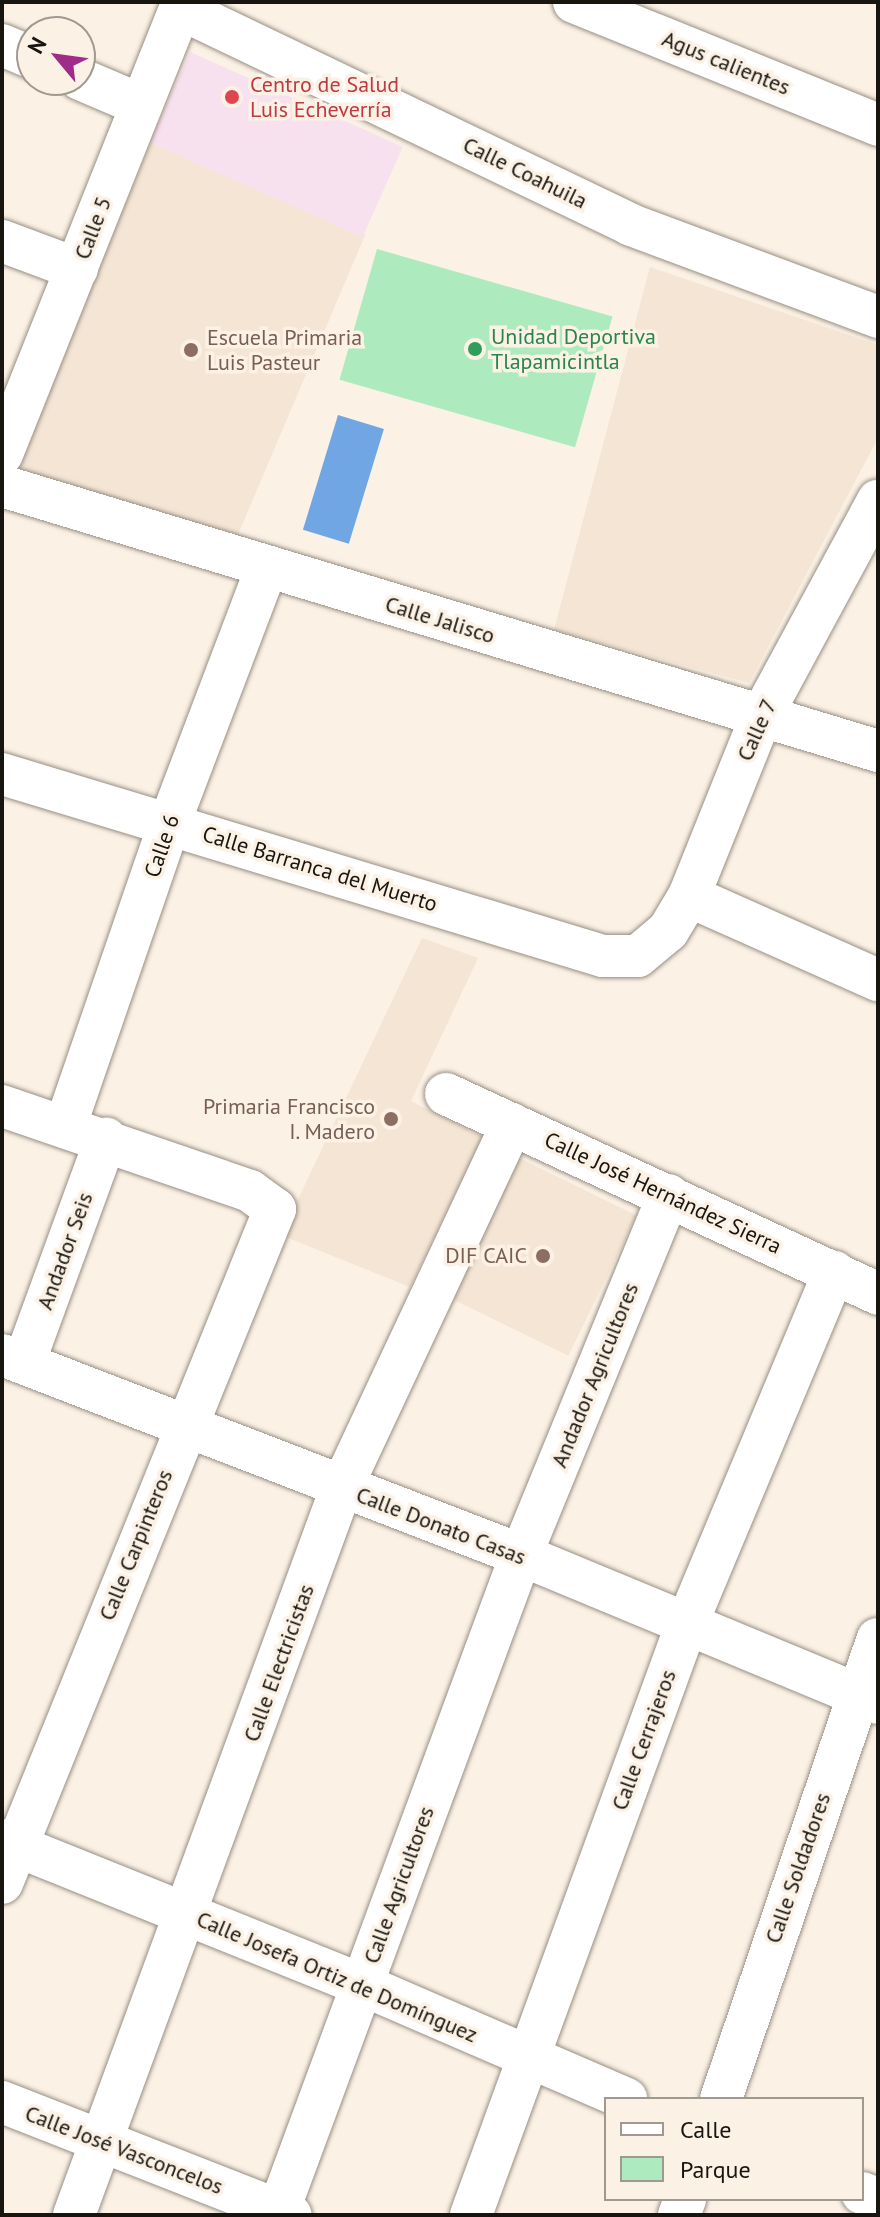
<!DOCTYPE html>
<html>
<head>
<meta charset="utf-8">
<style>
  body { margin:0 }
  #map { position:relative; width:880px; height:2217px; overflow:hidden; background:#fbf1e5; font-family:"PT Sans",sans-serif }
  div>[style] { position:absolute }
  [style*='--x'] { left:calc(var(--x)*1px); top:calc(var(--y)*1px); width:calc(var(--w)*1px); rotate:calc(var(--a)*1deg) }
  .built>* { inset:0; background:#f4e5d4; transform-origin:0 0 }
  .medical>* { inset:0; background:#f8e1ee; transform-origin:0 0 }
  .green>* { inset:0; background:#adebbe; transform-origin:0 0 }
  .water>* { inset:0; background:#70a6e4; transform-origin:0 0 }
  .roads { filter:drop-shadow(0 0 2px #988f84) drop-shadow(0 0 2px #988f84) }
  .minor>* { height:42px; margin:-21px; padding:0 21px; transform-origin:21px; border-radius:21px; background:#fff }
  .dots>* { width:22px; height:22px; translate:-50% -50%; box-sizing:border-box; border:4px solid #fbf1e5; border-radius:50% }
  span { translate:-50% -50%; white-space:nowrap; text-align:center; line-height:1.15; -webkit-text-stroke:7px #fbf1e5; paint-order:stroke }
  .street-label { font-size:22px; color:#181511 }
  .health-label { font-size:22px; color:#be3a42 }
  .left { translate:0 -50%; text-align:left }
  .leisure-label { font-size:22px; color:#27864d }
  .education-label { font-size:22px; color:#785e54 }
  .right { translate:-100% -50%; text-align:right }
  .frame { position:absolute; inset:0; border:4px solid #181511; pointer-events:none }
  .legend { position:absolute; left:604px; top:2097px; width:260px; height:104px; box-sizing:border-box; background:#fbf1e5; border:2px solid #a09990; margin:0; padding:10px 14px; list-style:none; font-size:24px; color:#181511 }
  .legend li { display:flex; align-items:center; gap:16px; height:40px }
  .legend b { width:40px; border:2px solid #a09990 }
  .north { position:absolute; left:16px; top:16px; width:80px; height:80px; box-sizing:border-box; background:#fbf1e5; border:2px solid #a09990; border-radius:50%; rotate:299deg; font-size:22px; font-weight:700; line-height:32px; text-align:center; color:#181511 }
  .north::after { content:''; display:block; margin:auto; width:28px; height:36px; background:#9f2c88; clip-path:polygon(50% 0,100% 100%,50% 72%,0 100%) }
</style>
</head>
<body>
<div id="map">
  <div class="built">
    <i style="left:151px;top:143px;width:233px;height:350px;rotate:23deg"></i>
    <i style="clip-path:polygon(650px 267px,878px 345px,878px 438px,749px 683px,554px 630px)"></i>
    <i style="clip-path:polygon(422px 938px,478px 958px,411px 1101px,482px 1137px,410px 1287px,281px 1235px)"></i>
    <i style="left:519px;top:1158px;width:131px;height:156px;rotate:26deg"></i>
  </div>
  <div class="medical">
    <i style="left:190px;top:52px;width:233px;height:99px;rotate:24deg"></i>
  </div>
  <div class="green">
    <i style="left:377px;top:249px;width:245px;height:136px;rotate:16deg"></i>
  </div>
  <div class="water">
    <i style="left:338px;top:415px;width:48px;height:120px;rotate:17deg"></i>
  </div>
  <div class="roads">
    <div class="minor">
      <i style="--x:574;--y:2;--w:328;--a:22"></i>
      <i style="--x:181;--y:9;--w:499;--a:25.6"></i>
      <i style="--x:631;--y:225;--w:264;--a:20.4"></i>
      <i style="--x:2;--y:45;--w:33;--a:23"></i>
      <i style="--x:80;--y:79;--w:66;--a:23.1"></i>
      <i style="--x:2;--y:241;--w:80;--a:20.5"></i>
      <i style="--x:2;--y:454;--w:487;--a:-68.2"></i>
      <i style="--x:2;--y:486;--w:915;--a:16.83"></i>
      <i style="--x:2;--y:774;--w:628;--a:16.85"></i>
      <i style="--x:603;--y:956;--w:35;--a:0"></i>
      <i style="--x:638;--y:956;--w:39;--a:-40"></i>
      <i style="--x:668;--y:931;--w:41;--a:-59"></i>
      <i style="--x:689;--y:896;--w:193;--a:-68.1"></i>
      <i style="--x:761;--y:717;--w:246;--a:-61.6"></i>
      <i style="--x:689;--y:896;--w:207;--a:24"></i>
      <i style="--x:446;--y:1094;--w:476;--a:24.8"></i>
      <i style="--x:2;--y:1106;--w:262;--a:18.9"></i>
      <i style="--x:250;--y:1191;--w:31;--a:36"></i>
      <i style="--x:275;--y:1209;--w:727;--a:112.05"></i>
      <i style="--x:65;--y:1127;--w:323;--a:-71"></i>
      <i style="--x:170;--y:822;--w:273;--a:-69.2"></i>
      <i style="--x:2;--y:1355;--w:556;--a:21.07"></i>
      <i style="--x:521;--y:1555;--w:386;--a:22.5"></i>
      <i style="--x:24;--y:1363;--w:239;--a:-69.9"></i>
      <i style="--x:2;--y:1840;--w:389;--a:21.9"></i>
      <i style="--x:363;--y:1985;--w:287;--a:23.4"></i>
      <i style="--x:721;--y:2099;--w:486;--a:-71.2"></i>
      <i style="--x:2;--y:2102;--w:310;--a:21.4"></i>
      <i style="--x:862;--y:2193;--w:17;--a:21"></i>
      <i style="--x:74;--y:2215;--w:774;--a:-69.81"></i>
      <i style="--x:341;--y:1489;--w:403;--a:-64.9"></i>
      <i style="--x:277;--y:2215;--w:704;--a:-69.71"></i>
      <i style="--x:521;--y:1555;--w:389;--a:-67.7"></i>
      <i style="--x:471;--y:2215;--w:627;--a:-69.95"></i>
      <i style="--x:686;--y:1626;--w:384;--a:-67.3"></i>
      <i style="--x:679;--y:2215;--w:17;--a:-69"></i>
    </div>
  </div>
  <div class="dots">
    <i style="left:232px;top:97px;background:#e0444e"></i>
    <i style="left:475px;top:349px;background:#2e9e5b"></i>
    <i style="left:191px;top:350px;background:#8d6e63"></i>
    <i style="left:391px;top:1119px;background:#8d6e63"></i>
    <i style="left:543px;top:1256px;background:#8d6e63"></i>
  </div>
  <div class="street-label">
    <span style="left:726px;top:63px;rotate:22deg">Agus calientes</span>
    <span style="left:525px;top:173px;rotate:26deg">Calle Coahuila</span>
    <span style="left:93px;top:228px;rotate:-69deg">Calle 5</span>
    <span style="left:440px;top:620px;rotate:17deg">Calle Jalisco</span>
    <span style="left:757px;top:730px;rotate:-66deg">Calle 7</span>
    <span style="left:162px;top:846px;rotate:-71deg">Calle 6</span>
    <span style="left:320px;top:869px;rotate:17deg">Calle Barranca del Muerto</span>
    <span style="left:663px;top:1193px;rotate:25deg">Calle José Hernández Sierra</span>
    <span style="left:65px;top:1251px;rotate:-70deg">Andador Seis</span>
    <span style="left:595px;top:1375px;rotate:-68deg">Andador Agricultores</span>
    <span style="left:441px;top:1526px;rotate:21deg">Calle Donato Casas</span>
    <span style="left:136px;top:1545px;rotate:-68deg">Calle Carpinteros</span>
    <span style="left:279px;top:1663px;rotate:-70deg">Calle Electricistas</span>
    <span style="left:644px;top:1740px;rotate:-70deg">Calle Cerrajeros</span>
    <span style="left:798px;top:1868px;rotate:-71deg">Calle Soldadores</span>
    <span style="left:399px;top:1885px;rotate:-70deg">Calle Agricultores</span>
    <span style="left:337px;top:1977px;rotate:23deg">Calle Josefa Ortiz de Domínguez</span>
    <span style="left:124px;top:2150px;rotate:21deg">Calle José Vasconcelos</span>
  </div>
  <div class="health-label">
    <span class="left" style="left:250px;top:97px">Centro de Salud<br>Luis Echeverría</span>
  </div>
  <div class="leisure-label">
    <span class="left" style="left:491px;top:349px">Unidad Deportiva<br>Tlapamicintla</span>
  </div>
  <div class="education-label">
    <span class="left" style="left:207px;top:350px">Escuela Primaria<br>Luis Pasteur</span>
    <span class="right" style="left:375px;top:1119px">Primaria Francisco<br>I. Madero</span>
    <span class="right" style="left:527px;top:1256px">DIF CAIC</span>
  </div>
  <div class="frame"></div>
  <ul class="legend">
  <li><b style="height:10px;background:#fff"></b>Calle</li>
  <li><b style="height:22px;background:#adebbe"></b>Parque</li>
  </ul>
  <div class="north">N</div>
</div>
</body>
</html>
